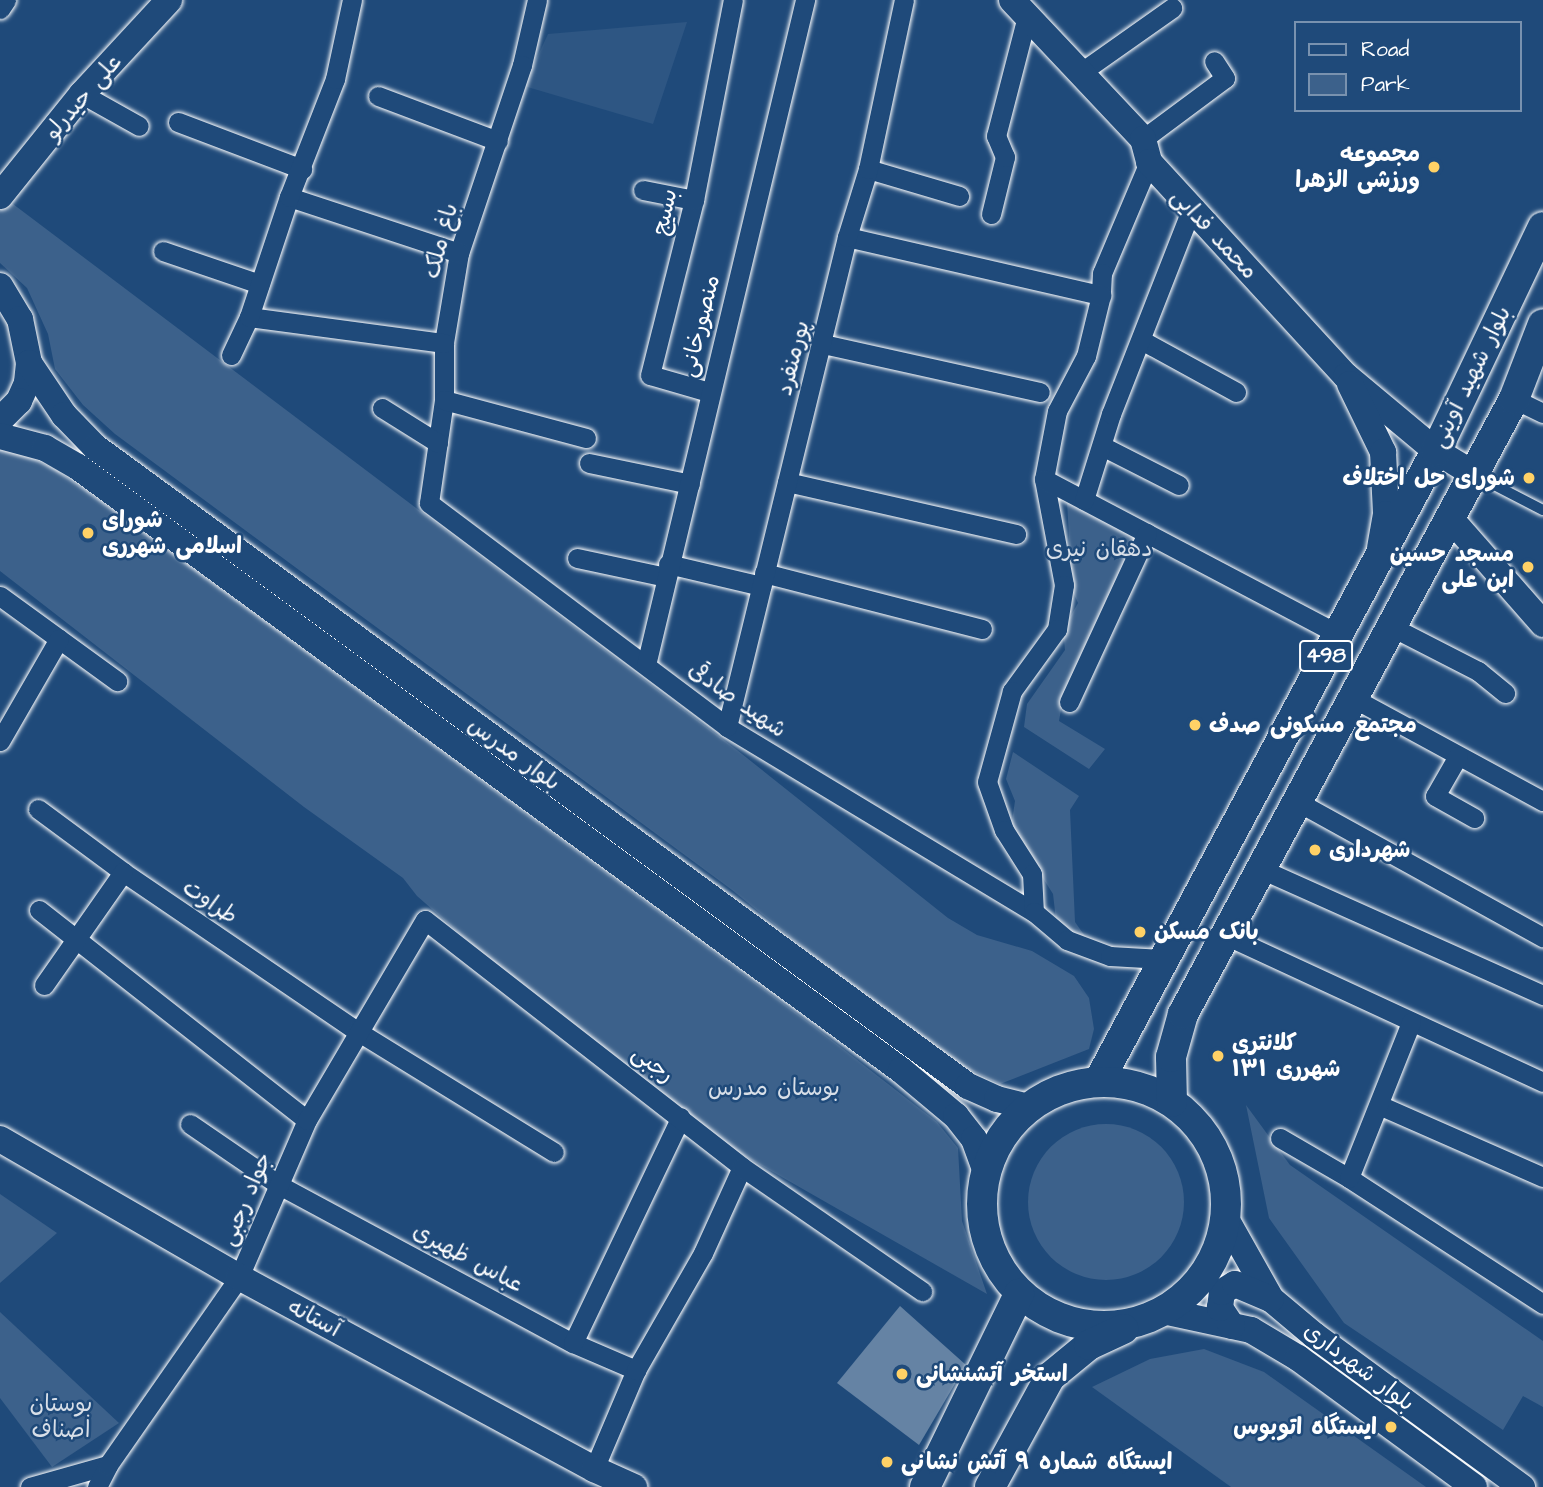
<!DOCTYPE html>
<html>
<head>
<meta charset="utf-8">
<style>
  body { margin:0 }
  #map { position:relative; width:1543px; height:1487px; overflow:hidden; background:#1f4a7a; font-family:"Architects Daughter","Playpen Sans Arabic",sans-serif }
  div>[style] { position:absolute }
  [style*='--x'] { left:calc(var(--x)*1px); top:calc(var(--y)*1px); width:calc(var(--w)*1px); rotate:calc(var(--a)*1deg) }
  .built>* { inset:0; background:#2e5683 }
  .green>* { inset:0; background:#3c618b }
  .round { border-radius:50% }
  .water>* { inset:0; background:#6583a4 }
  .roads { filter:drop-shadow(0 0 2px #fff) drop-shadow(0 0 2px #fff) }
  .lane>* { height:10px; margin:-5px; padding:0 5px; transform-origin:5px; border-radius:5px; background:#1f4a7a }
  .street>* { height:19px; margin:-9.5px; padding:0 9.5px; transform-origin:9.5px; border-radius:9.5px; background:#1f4a7a }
  .secondary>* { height:26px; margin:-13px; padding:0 13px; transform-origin:13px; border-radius:13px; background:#1f4a7a }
  .primary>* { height:30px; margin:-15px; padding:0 15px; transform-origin:15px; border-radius:15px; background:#1f4a7a }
  .primary>.ring { margin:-15px; padding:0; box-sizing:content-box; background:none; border:30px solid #1f4a7a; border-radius:50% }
  .dots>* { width:19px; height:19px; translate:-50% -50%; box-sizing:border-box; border:4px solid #1f4a7a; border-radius:50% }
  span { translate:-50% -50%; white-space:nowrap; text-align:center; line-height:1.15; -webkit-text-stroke:5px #1f4a7a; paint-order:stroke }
  .shield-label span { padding:2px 5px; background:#1f4a7a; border:2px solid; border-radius:5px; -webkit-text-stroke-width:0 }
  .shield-label { font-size:21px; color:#fff; font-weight:700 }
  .street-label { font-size:23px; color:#fff }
  .poi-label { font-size:23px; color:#fff; font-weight:700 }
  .right { translate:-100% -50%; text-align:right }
  .left { translate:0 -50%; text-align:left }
  .park-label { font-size:23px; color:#d8dfe8 }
  .legend { position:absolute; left:1294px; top:21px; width:228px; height:91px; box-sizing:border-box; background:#1f4a7a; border:2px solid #7992af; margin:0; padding:9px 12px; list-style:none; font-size:21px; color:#fff }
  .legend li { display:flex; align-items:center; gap:14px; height:35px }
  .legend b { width:35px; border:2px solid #7992af }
</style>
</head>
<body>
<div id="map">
  <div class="built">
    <i style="clip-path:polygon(687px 22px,653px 124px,524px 86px,548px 34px)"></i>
  </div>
  <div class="green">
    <i style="clip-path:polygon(9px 201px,737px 750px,948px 918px,977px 935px,1032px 951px,1074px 976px,1089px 998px,1094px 1029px,1089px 1049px,1000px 1084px,964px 1067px,816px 958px,732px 890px,115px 434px,83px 405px,55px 369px,48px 334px,27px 288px,0 263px,0 211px)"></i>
    <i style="clip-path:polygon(0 448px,15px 450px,56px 470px,113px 510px,815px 1027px,937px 1122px,958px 1148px,962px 1221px,987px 1294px,736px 1151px,513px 980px,417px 896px,403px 878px,304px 807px,0 571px)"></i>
    <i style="clip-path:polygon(1067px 501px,1136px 536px,1062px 704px,1059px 721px,1105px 749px,1089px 769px,1024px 727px,1027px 704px,1065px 650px,1063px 630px,1078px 603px,1072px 590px)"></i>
    <i style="clip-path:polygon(1013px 752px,1079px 796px,1070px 810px,1075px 922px,1087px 939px,1069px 935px,1056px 920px,1053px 894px,1011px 828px,1015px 801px,1006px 779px)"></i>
    <i style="clip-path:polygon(1246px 1105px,1290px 1165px,1543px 1341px,1543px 1407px,1523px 1396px,1503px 1430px,1344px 1323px,1269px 1218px)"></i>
    <i class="round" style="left:1028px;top:1124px;width:156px;height:156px"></i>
    <i style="clip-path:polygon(0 1194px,57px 1233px,0 1283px)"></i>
    <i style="clip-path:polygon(0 1312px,119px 1423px,52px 1467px,0 1398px)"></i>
    <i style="clip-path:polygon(1204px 1349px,1264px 1372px,1426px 1487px,1231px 1487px,1092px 1387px,1150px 1359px)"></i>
  </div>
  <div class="water">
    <i style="clip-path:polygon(900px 1306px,966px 1365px,919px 1445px,837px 1383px)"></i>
  </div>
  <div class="roads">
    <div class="lane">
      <i style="--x:1477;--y:476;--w:74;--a:27.3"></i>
    </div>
    <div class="street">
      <i style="--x:537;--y:0;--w:67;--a:103"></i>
      <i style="--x:522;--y:65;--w:198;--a:108.5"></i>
      <i style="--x:459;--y:253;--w:91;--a:99.5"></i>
      <i style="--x:444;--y:343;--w:57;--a:90"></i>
      <i style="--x:444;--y:400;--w:104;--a:98.3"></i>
      <i style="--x:429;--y:503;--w:373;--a:36.9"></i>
      <i style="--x:727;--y:727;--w:358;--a:31.1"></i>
      <i style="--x:0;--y:9;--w:11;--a:-56"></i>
      <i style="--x:1080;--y:73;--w:113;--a:-35.2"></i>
      <i style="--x:82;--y:94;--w:65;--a:29.3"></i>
      <i style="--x:378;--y:96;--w:128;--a:20.6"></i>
      <i style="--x:178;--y:122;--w:133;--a:20.8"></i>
      <i style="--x:1143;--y:139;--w:102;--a:-36.6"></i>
      <i style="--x:1225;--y:78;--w:20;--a:-123"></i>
      <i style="--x:1149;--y:162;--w:121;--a:112.9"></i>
      <i style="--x:1102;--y:273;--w:22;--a:93"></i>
      <i style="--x:1101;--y:295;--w:63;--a:103.8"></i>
      <i style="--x:1086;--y:356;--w:62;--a:117.8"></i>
      <i style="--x:1057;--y:411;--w:69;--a:100.8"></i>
      <i style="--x:1044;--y:479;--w:108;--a:79.3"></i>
      <i style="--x:1064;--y:585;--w:45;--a:99"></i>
      <i style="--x:1057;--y:629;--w:77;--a:126"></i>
      <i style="--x:1012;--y:691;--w:94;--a:105.4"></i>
      <i style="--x:987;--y:782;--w:51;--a:70.5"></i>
      <i style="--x:1004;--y:830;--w:52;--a:57.5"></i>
      <i style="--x:1032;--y:874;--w:38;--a:87"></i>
      <i style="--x:1034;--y:912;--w:43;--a:40.3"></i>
      <i style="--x:1067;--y:940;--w:46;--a:20.4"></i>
      <i style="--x:1110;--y:956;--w:52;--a:3.3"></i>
      <i style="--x:868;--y:169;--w:95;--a:16.5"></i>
      <i style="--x:643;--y:190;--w:52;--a:11.1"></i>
      <i style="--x:289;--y:197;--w:179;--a:18.2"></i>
      <i style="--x:991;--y:214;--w:59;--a:-76.2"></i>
      <i style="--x:1005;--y:157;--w:23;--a:-113"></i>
      <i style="--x:996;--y:136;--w:124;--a:-75.5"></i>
      <i style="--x:847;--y:237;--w:261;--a:12.9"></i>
      <i style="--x:163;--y:251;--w:102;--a:18.8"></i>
      <i style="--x:249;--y:317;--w:197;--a:7.6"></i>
      <i style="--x:1143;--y:341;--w:106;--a:28.7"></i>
      <i style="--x:823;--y:344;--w:222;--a:12.5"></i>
      <i style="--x:231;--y:355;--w:42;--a:-64.7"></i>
      <i style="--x:249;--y:317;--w:126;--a:-71.6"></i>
      <i style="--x:289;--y:197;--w:127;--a:-68.7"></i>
      <i style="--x:335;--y:79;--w:81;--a:-77.9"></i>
      <i style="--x:709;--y:392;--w:61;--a:-163.9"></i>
      <i style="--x:650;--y:375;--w:180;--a:-75.9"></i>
      <i style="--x:694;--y:200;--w:204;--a:-79"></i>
      <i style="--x:1514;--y:399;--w:32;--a:26"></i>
      <i style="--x:444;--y:400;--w:147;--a:15"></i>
      <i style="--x:382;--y:408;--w:66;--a:32"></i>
      <i style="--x:1102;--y:446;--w:86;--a:26.9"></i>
      <i style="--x:589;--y:463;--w:103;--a:11.7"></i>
      <i style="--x:1044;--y:479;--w:332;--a:27.8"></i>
      <i style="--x:787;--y:482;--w:235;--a:12.8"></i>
      <i style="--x:1084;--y:500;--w:90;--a:-72.6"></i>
      <i style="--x:1111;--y:414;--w:219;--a:-68.6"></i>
      <i style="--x:577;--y:558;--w:91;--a:12.1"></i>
      <i style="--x:668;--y:564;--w:96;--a:13.3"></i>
      <i style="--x:764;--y:573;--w:225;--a:14.4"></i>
      <i style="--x:0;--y:596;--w:145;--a:36"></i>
      <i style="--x:1392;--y:627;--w:97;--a:27.1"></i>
      <i style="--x:1478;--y:671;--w:35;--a:39"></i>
      <i style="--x:646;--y:665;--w:684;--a:-76.55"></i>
      <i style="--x:1353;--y:698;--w:216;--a:28.5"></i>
      <i style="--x:1069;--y:702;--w:186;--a:-65.2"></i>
      <i style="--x:727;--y:727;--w:504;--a:-76.24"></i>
      <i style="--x:847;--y:237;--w:71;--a:-72.8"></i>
      <i style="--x:868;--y:169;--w:173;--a:-78"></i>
      <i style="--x:0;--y:741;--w:118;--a:-60"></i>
      <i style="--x:1458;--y:756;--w:46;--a:119.9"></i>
      <i style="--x:1435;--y:796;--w:45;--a:29.4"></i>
      <i style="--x:1298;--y:802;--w:280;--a:28.9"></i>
      <i style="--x:38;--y:809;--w:106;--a:36.5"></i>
      <i style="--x:123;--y:872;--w:283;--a:34.2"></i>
      <i style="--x:357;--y:1031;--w:231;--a:31.6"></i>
      <i style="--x:1261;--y:869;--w:309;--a:24.1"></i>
      <i style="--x:39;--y:910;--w:340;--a:38.1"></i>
      <i style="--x:1225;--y:935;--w:350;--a:24.8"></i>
      <i style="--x:44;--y:985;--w:138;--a:-55"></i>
      <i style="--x:1379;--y:1105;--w:179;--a:23.7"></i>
      <i style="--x:190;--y:1124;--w:108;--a:34.4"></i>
      <i style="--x:279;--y:1185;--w:334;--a:28.3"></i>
      <i style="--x:573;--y:1343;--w:69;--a:23.2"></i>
      <i style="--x:1280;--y:1138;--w:80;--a:30.1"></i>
      <i style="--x:1349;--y:1178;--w:231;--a:33"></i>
      <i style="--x:1349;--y:1178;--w:168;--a:-68.3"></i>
      <i style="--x:573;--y:1343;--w:250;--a:-64.5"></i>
      <i style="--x:594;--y:1469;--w:108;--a:-67"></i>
      <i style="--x:636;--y:1370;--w:135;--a:-60.2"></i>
      <i style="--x:703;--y:1253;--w:94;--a:-65.6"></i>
      <i style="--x:30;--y:1487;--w:81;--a:-15.8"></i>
      <i style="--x:97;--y:1487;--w:25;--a:-63"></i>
      <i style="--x:108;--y:1465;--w:229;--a:-55.1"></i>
      <i style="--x:239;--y:1277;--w:171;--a:-66.6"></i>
      <i style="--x:307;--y:1120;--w:232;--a:-59.5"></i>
      <i style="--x:425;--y:920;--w:402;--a:37.9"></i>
      <i style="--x:742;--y:1167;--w:219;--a:34.6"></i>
    </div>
    <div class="secondary">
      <i style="--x:1012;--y:0;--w:191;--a:46.7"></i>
      <i style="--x:1143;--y:139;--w:24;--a:75"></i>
      <i style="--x:1149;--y:162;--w:291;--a:47.4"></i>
      <i style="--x:1346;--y:376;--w:117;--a:39.8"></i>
      <i style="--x:1436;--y:451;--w:44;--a:31.2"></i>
      <i style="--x:0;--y:196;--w:131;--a:-51.2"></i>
      <i style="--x:82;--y:94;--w:128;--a:-47.2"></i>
      <i style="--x:0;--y:286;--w:39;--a:59"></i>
      <i style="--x:20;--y:319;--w:45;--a:78.4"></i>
      <i style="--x:29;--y:363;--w:20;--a:96"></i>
      <i style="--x:27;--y:383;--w:20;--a:114"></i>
      <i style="--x:19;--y:401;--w:27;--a:135"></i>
      <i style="--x:29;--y:363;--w:63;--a:56.1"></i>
      <i style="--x:64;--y:415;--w:45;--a:45.9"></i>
      <i style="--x:95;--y:447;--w:1082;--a:36.2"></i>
      <i style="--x:968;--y:1086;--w:32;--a:24"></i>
      <i style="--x:997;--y:1099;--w:32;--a:14"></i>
      <i style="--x:1350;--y:384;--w:76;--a:64.1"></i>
      <i style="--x:1383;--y:452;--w:62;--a:87.2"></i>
      <i style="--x:1386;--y:514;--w:34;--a:100"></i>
      <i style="--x:0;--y:436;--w:47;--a:14.9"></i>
      <i style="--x:45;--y:448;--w:38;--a:30"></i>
      <i style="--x:78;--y:467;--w:1020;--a:36.23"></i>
      <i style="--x:901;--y:1070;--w:72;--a:39.9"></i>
      <i style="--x:956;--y:1116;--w:29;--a:52"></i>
      <i style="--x:974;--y:1139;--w:33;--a:70"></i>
      <i style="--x:1450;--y:518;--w:141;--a:48.7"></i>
      <i style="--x:0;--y:1139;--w:276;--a:30"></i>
      <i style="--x:239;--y:1277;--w:404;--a:28.4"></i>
      <i style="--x:594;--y:1469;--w:44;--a:24.2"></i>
      <i style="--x:1226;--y:1219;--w:92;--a:60.6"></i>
      <i style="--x:1271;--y:1299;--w:56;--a:39.9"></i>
      <i style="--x:1314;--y:1335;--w:258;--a:36.2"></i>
      <i style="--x:1163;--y:1311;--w:90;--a:12.2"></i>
      <i style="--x:1251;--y:1330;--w:55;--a:30.8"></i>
      <i style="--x:1298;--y:1358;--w:218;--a:36.2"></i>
      <i style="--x:1232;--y:1326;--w:22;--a:-124"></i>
      <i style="--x:1220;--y:1308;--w:16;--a:-83"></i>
      <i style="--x:1222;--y:1292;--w:15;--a:-32"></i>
      <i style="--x:1235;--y:1284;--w:39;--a:23"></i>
    </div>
    <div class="primary">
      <i style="--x:1099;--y:1081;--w:714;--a:-61.86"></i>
      <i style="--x:1436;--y:451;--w:248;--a:-64.5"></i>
      <i class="ring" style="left:982px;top:1082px;width:214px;height:214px"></i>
      <i style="--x:1172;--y:1102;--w:45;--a:-91.3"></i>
      <i style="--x:1171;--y:1057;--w:45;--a:-74.4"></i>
      <i style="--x:1183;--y:1014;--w:698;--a:-61.71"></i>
      <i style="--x:1514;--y:399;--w:80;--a:-68.9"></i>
      <i style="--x:925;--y:1487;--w:215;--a:-64"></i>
      <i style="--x:990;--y:1487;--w:125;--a:-61.4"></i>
      <i style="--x:1050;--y:1377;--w:50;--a:-39.4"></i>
      <i style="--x:1089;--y:1345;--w:38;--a:-25"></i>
    </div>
  </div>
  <div class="dots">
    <i style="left:1434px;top:167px;background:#ffd166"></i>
    <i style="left:1529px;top:478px;background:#ffd166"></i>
    <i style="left:88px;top:533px;background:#ffd166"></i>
    <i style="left:1528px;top:567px;background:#ffd166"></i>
    <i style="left:1195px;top:725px;background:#ffd166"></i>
    <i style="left:1315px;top:850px;background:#ffd166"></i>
    <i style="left:1140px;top:932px;background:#ffd166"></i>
    <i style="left:1218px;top:1056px;background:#ffd166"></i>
    <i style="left:902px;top:1374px;background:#ffd166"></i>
    <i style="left:1391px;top:1427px;background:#ffd166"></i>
    <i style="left:887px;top:1462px;background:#ffd166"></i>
  </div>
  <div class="shield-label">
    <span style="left:1326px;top:656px">498</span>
  </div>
  <div class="street-label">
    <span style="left:83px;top:97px;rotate:-49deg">علی حیدرلو</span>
    <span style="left:665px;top:212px;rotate:-77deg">بسیج</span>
    <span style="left:1214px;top:234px;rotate:47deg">محمد فدایی</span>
    <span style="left:441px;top:241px;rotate:-75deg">باغ ملک</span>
    <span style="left:700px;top:326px;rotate:-76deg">منصورخانی</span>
    <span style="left:793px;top:358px;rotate:-76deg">پورمنفرد</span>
    <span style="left:1471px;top:377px;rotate:-64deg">بلوار شهید آوینی</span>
    <span style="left:737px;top:700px;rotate:35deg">شهید صادقی</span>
    <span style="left:514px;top:754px;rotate:36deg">بلوار مدرس</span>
    <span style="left:210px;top:902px;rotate:34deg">طراوت</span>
    <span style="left:653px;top:1064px;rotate:38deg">رجبی</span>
    <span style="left:246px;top:1199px;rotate:-67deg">جواد رجبی</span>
    <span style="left:468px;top:1258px;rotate:28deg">عباس ظهیری</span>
    <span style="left:314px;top:1318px;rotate:28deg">آستانه</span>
    <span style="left:1359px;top:1367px;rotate:37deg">بلوار شهرداری</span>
  </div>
  <div class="poi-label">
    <span class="right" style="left:1420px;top:167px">مجموعه<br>ورزشی الزهرا</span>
    <span class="right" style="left:1515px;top:478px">شورای حل اختلاف</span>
    <span class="left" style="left:102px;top:533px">شورای<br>اسلامی شهرری</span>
    <span class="right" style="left:1514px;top:567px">مسجد حسین<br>ابن علی</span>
    <span class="left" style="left:1209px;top:725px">مجتمع مسکونی صدف</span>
    <span class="left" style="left:1329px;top:850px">شهرداری</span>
    <span class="left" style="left:1154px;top:932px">بانک مسکن</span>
    <span class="left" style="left:1232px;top:1056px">کلانتری<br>۱۳۱ شهرری</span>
    <span class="left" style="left:916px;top:1374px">استخر آتشنشانی</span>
    <span class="right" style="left:1377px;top:1427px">ایستگاه اتوبوس</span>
    <span class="left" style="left:901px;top:1462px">ایستگاه شماره ۹ آتش نشانی</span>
  </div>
  <div class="park-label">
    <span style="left:1099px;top:549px">دهقان نیری</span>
    <span style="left:774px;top:1088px">بوستان مدرس</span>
    <span style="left:61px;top:1417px">بوستان<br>اصناف</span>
  </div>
  <ul class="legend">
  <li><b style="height:9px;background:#1f4a7a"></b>Road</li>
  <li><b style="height:19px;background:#3c618b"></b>Park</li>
  </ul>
</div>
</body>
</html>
